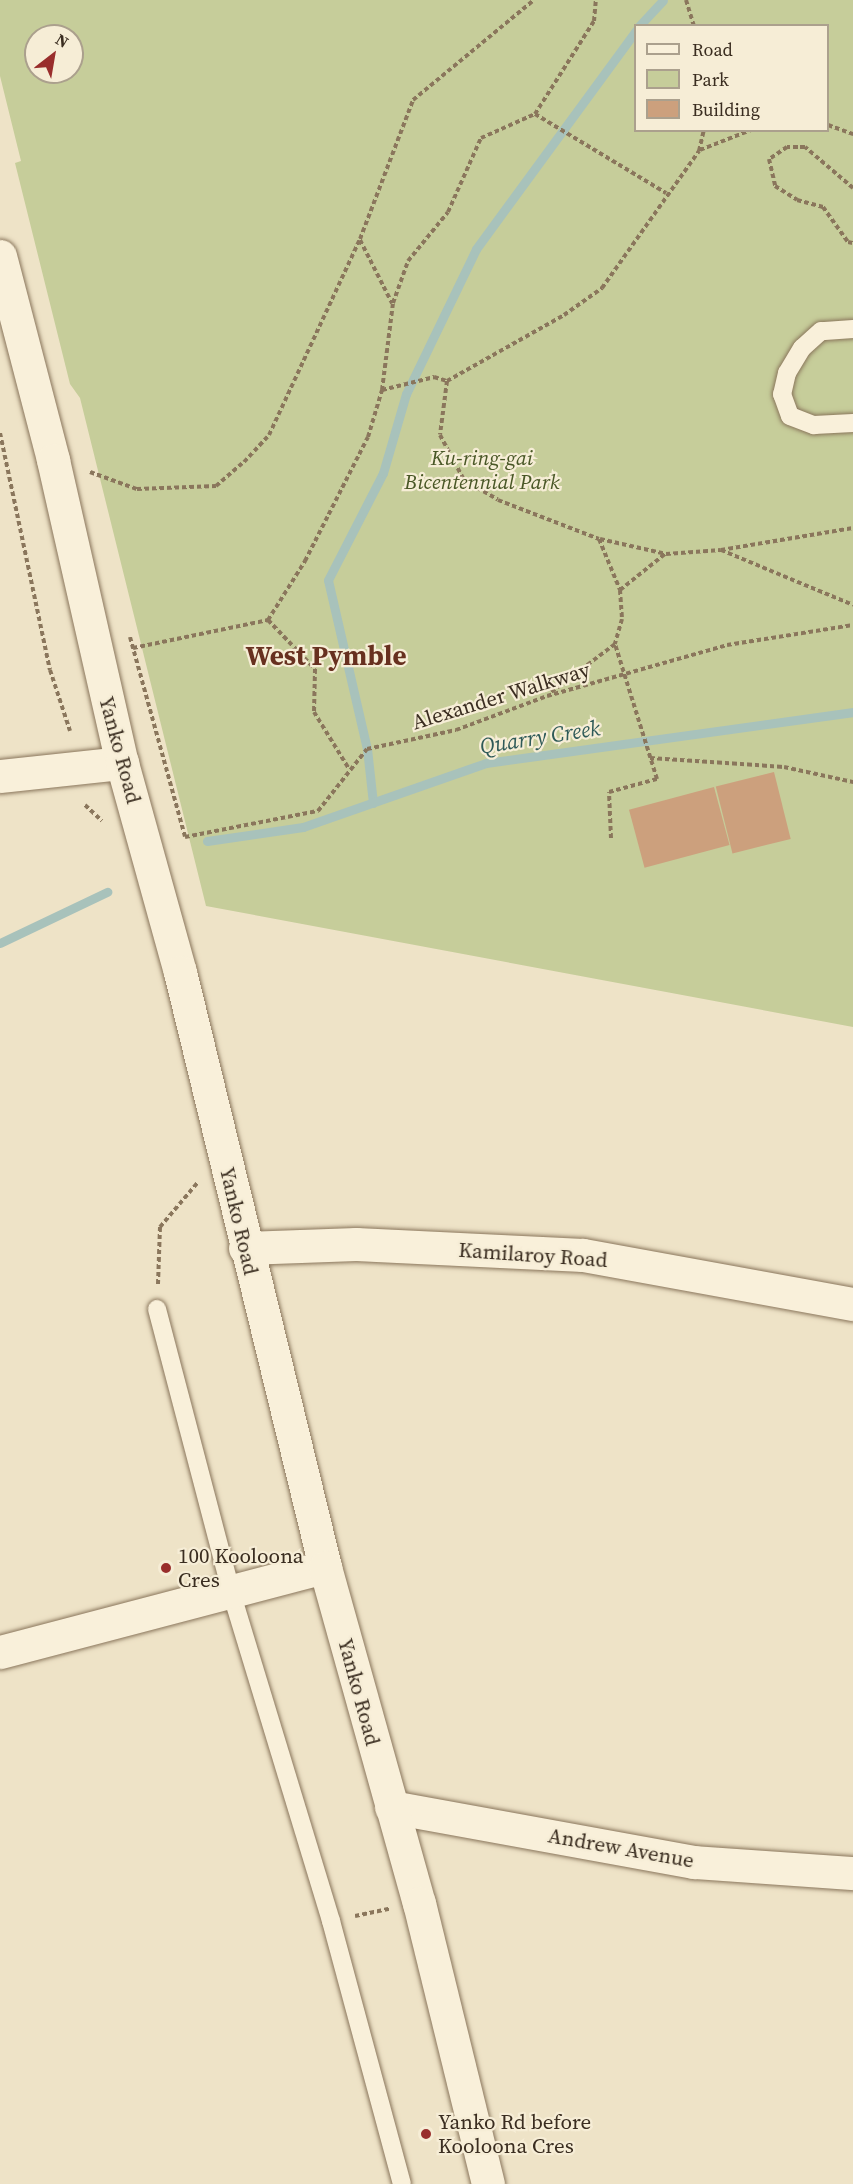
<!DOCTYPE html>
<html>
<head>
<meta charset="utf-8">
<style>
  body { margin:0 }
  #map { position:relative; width:853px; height:2184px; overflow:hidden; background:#eee3c7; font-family:"Source Serif 4",serif }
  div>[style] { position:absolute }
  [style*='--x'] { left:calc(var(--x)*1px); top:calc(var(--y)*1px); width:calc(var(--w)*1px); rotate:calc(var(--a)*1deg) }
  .green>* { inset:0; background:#c6cd9a }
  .stream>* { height:9px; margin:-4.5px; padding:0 4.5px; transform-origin:4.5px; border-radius:4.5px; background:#a8c2bb }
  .building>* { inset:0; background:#cca07d; transform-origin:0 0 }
  .path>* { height:4px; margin-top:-2px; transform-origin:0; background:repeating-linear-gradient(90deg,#8a765c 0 4.5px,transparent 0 7.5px) }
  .roads { filter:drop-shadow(0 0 2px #8a765c) drop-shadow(0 0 2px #8a765c) }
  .lane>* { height:18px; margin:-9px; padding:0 9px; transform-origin:9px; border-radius:9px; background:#f9f0da }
  .street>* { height:33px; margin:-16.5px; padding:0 16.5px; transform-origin:16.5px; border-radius:16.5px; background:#f9f0da }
  .secondary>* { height:33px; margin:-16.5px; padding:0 16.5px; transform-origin:16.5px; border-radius:16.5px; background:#f9f0da }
  .dots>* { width:16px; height:16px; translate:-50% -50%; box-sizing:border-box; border:3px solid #f6edd6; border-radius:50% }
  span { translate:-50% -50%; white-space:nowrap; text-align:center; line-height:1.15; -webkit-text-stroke:4.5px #f6edd6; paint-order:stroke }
  .park-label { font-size:21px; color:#495726; font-style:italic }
  .street-label { font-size:21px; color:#3a2d20 }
  .poi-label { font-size:21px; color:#3a2d20 }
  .left { translate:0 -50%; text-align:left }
  .water-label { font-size:22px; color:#2f5a58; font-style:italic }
  .district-label { font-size:27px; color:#67301f; font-weight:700 }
  .legend { position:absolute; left:634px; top:24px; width:195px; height:108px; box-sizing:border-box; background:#f6edd6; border:2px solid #aba08d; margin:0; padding:8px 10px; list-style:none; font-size:18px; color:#3a2d20 }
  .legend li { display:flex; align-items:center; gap:12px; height:30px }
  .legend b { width:30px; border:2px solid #aba08d }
  .north { position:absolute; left:24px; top:24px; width:60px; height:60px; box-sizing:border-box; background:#f6edd6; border:2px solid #aba08d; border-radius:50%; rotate:31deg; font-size:16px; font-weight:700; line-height:24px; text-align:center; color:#3a2d20 }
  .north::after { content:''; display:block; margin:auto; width:21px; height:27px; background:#992e2c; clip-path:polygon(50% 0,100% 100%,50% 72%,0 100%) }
</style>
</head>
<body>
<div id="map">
  <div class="green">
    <i style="clip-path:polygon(evenodd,0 0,853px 0,853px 1027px,206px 906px,80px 398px,70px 384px,15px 163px,21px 161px,0 76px,0 0,636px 26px,828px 26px,828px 130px,636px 130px,636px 26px,0 0,36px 36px,72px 36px,72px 72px,36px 72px,36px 36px)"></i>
  </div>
  <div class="stream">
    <i style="--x:639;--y:26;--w:35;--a:-47"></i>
    <i style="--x:373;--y:803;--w:54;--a:-96.3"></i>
    <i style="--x:367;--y:749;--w:173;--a:-103"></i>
    <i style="--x:328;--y:580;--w:120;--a:-62.8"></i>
    <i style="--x:383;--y:473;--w:82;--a:-73.8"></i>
    <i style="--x:406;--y:394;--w:161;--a:-64.2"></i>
    <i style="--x:476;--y:249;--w:271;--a:-53.8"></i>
    <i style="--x:207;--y:841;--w:97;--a:-8.3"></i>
    <i style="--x:303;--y:827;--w:194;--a:-19.3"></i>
    <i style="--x:486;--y:763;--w:371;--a:-7.9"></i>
    <i style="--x:0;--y:943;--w:119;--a:-25.5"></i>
  </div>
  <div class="building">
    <i style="left:774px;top:772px;width:69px;height:60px;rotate:76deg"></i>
    <i style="left:714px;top:787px;width:60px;height:88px;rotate:75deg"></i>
  </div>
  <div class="path">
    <i style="--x:686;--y:0;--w:27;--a:73"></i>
    <i style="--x:535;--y:114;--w:153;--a:31.1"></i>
    <i style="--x:828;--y:125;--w:27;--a:20"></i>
    <i style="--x:700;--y:150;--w:55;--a:-21.4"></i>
    <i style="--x:853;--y:188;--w:63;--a:-139.5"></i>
    <i style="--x:805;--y:147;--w:18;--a:180"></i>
    <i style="--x:787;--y:147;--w:22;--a:146"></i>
    <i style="--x:769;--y:159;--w:28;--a:77"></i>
    <i style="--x:775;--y:186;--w:26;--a:32"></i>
    <i style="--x:797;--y:200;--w:27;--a:15"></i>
    <i style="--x:823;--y:207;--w:43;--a:54.5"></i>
    <i style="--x:848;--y:242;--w:5;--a:11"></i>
    <i style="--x:360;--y:240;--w:71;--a:63.1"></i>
    <i style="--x:447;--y:381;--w:54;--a:97.4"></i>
    <i style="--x:440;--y:435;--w:51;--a:61.9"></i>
    <i style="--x:464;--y:480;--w:39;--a:30"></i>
    <i style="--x:498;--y:500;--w:108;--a:21.1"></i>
    <i style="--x:599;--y:539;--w:55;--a:67.6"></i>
    <i style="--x:620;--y:590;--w:29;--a:86"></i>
    <i style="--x:622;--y:619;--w:26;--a:106"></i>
    <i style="--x:615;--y:644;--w:81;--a:143"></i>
    <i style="--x:382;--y:390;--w:54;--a:-14"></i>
    <i style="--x:434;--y:377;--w:14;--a:17"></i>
    <i style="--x:447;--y:381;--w:134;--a:-29.4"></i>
    <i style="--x:564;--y:315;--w:47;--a:-35.4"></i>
    <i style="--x:602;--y:288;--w:168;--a:-54.7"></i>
    <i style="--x:699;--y:151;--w:22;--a:-77"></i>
    <i style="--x:0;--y:433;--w:242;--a:78.1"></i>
    <i style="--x:50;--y:670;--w:64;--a:71.8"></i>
    <i style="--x:90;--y:472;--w:50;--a:19.9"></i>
    <i style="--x:137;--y:489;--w:79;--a:-2.2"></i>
    <i style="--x:216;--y:486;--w:37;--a:-41"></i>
    <i style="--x:244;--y:462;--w:37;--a:-47"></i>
    <i style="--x:269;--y:435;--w:216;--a:-65.1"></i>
    <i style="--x:360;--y:239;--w:149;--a:-69.1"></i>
    <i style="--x:413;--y:100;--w:157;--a:-39.6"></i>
    <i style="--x:600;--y:539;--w:68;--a:12.8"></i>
    <i style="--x:666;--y:554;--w:55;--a:-4.2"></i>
    <i style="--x:721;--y:550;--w:143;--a:22.6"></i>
    <i style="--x:721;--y:550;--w:134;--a:-9.5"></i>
    <i style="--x:620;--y:590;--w:58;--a:-38.7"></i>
    <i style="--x:268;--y:620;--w:68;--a:46.2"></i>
    <i style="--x:315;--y:669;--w:43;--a:91.3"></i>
    <i style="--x:314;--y:712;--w:67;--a:58.4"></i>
    <i style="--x:130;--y:637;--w:207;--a:74.6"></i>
    <i style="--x:185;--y:837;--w:136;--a:-11.1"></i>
    <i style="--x:318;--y:811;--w:79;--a:-51.7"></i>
    <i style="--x:367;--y:749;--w:91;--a:-12.1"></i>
    <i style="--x:456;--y:730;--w:97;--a:-20.5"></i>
    <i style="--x:547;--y:696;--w:187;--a:-15.8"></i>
    <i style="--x:727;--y:645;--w:128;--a:-9"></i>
    <i style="--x:133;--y:648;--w:138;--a:-11.7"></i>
    <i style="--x:268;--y:620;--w:70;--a:-57.9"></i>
    <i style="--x:305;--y:561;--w:139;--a:-63.1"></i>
    <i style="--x:368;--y:437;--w:49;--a:-73.4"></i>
    <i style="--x:382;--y:390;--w:88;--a:-82.8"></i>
    <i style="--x:393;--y:303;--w:45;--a:-70.3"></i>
    <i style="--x:408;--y:261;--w:63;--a:-50.8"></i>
    <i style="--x:448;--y:212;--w:81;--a:-66"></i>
    <i style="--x:481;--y:138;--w:59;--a:-24"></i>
    <i style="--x:535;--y:114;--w:110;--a:-57.6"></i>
    <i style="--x:594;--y:21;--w:21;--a:-85"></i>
    <i style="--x:650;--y:758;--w:134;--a:3.8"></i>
    <i style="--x:784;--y:767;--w:71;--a:12.3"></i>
    <i style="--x:85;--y:805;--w:23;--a:43"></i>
    <i style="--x:611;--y:838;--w:46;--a:-92.5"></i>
    <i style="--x:609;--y:792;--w:50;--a:-15.2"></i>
    <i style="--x:657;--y:779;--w:141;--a:-107.3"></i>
    <i style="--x:158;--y:1284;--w:57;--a:-88"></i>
    <i style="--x:160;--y:1227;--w:59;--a:-49.8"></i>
    <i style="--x:355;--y:1916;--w:35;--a:-12"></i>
  </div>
  <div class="roads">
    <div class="lane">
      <i style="--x:853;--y:329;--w:32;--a:176"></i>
      <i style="--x:821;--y:331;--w:25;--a:138"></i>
      <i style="--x:802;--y:348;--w:29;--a:121"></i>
      <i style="--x:787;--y:373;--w:22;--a:103"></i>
      <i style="--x:782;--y:394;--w:23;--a:70"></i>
      <i style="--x:790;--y:416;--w:26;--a:21"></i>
      <i style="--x:814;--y:425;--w:39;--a:-3"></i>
      <i style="--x:157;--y:1309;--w:296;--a:75.3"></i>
      <i style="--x:232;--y:1595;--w:341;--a:73.1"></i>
      <i style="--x:331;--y:1921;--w:272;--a:74.9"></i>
    </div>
    <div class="street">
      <i style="--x:0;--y:776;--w:123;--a:-6.1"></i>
      <i style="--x:245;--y:1248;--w:111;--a:-2.1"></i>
      <i style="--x:356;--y:1244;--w:227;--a:2.8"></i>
      <i style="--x:583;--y:1255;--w:274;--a:10.3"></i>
      <i style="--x:0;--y:1652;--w:336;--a:-14.7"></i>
      <i style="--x:391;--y:1807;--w:308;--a:10.3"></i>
      <i style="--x:694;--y:1862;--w:159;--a:4"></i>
    </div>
    <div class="secondary">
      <i style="--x:0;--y:256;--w:211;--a:75.4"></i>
      <i style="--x:53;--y:460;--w:311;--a:77.2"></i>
      <i style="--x:122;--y:763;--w:217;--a:74.5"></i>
      <i style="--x:180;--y:972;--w:612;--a:76.3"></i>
      <i style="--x:325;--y:1567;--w:349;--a:74.4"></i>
      <i style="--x:419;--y:1903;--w:289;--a:76.2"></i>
    </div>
  </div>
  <div class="dots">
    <i style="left:166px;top:1568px;background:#992e2c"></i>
    <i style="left:426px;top:2134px;background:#992e2c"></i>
  </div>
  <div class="park-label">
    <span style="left:482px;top:470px">Ku-ring-gai<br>Bicentennial Park</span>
  </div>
  <div class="street-label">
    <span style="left:501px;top:696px;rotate:-17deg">Alexander Walkway</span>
    <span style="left:120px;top:750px;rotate:75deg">Yanko Road</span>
    <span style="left:239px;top:1221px;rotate:77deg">Yanko Road</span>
    <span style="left:533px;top:1255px;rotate:4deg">Kamilaroy Road</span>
    <span style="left:359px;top:1692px;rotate:75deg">Yanko Road</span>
    <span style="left:621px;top:1848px;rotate:10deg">Andrew Avenue</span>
  </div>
  <div class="poi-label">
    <span class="left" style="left:178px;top:1568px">100 Kooloona<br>Cres</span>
    <span class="left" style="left:438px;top:2134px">Yanko Rd before<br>Kooloona Cres</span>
  </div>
  <div class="water-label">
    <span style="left:540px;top:737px;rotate:-9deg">Quarry Creek</span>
  </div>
  <div class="district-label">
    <span style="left:326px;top:656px">West Pymble</span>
  </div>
  <ul class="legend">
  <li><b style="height:8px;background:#f9f0da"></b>Road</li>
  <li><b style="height:16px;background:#c6cd9a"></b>Park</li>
  <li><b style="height:16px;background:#cca07d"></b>Building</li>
  </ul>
  <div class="north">N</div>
</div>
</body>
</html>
